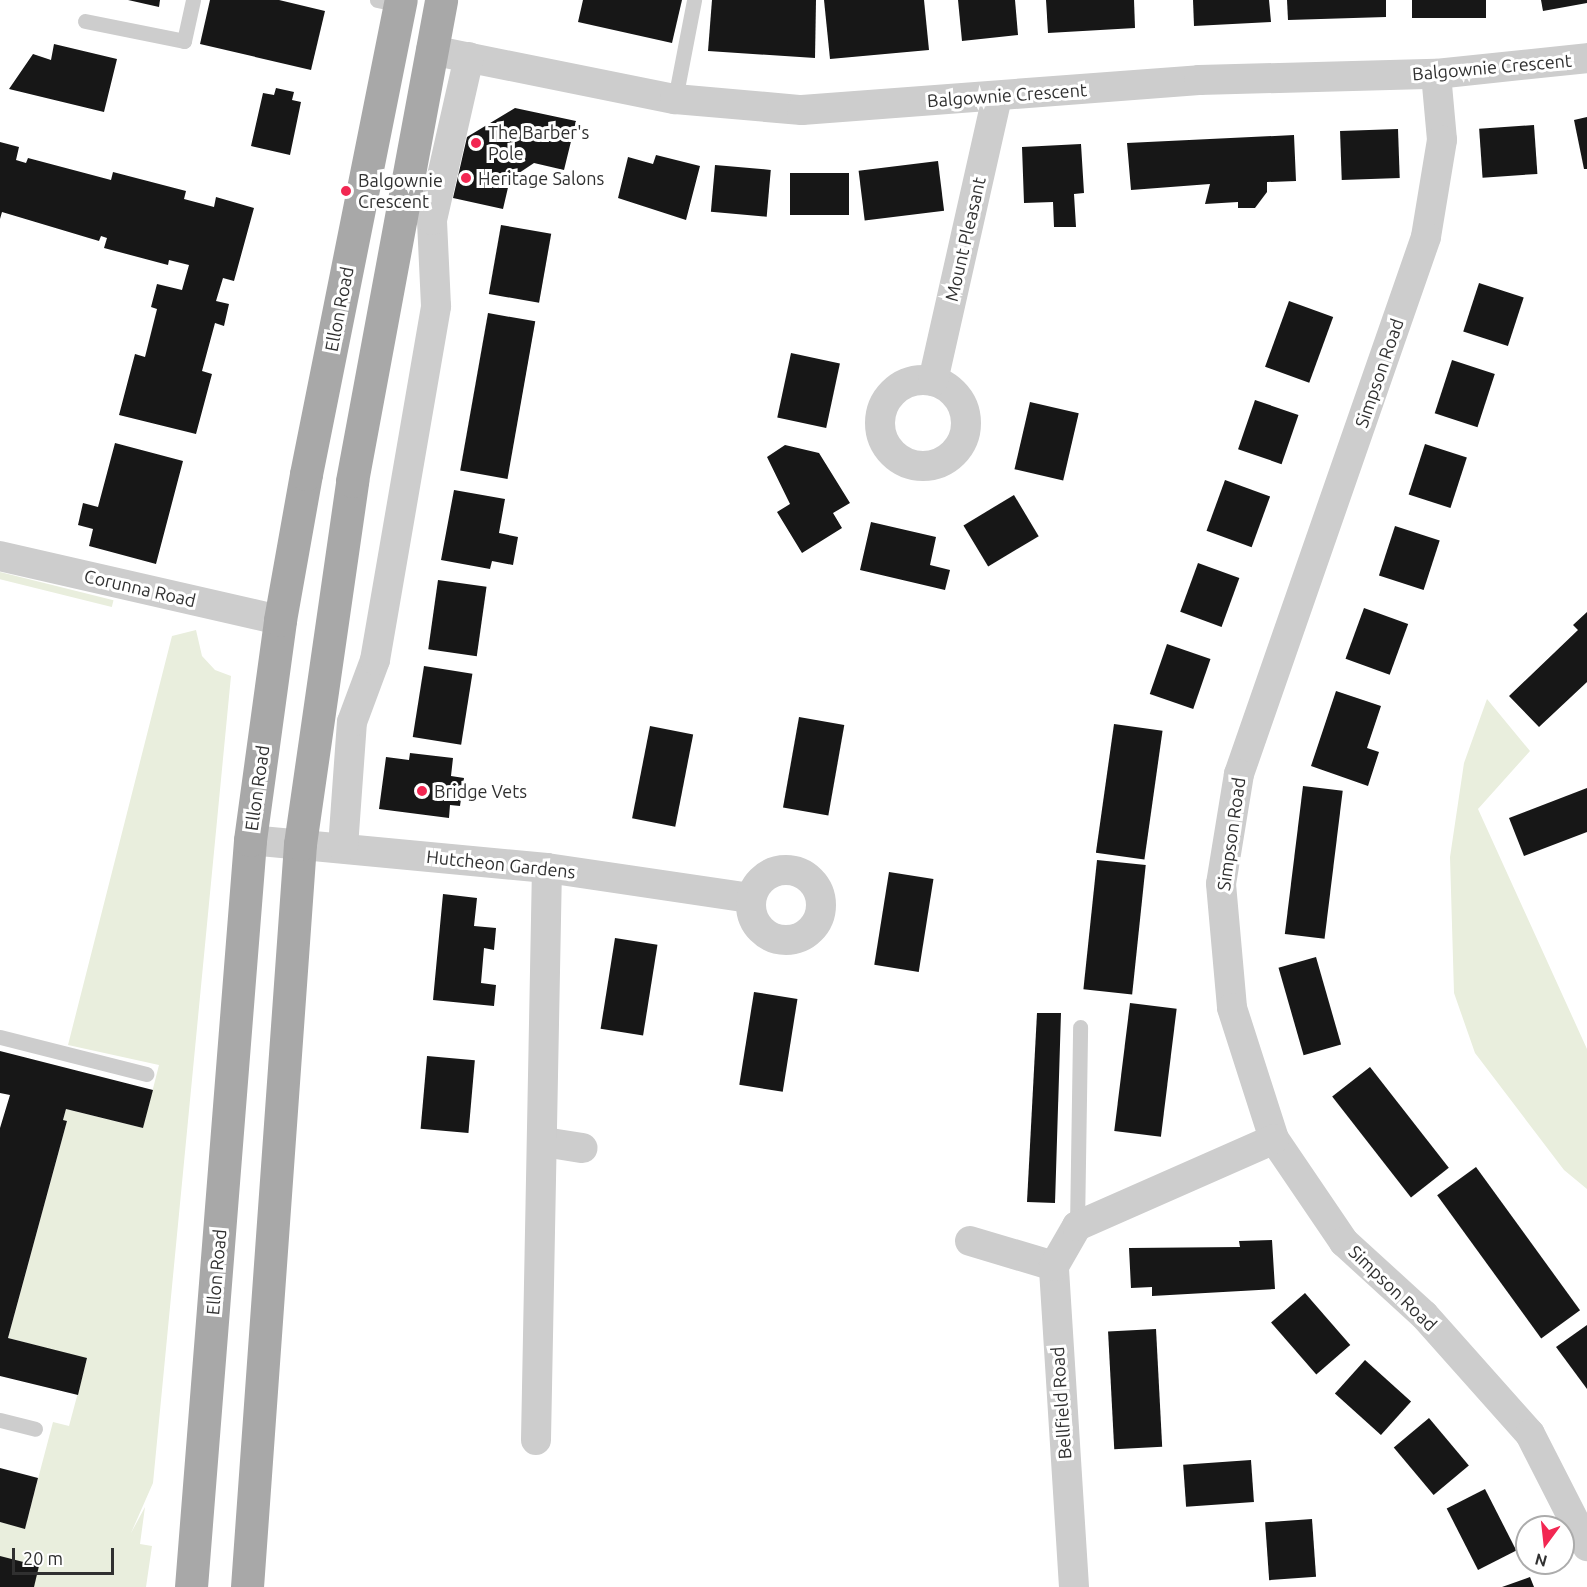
<!DOCTYPE html>
<html>
<head>
<meta charset="utf-8">
<style>
  body { margin:0 }
  #map { position:relative; width:1587px; height:1587px; overflow:hidden; background:#fff; font-family:Ubuntu,sans-serif }
  div>[style] { position:absolute }
  [style*='--x'] { left:calc(var(--x)*1px); top:calc(var(--y)*1px); width:calc(var(--w)*1px); rotate:calc(var(--a)*1deg) }
  .green>* { inset:0; background:#e9eedd; transform-origin:0 0 }
  .building>* { inset:0; background:#171717; transform-origin:0 0 }
  .lane>* { height:15px; margin:-7.5px; padding:0 7.5px; transform-origin:7.5px; border-radius:7.5px; background:#cdcdcd }
  .street>* { height:30px; margin:-15px; padding:0 15px; transform-origin:15px; border-radius:15px; background:#cdcdcd }
  .street>.ring { margin:-15px; padding:0; box-sizing:content-box; background:none; border:30px solid #cdcdcd; border-radius:50% }
  .primary>* { height:33px; margin:-16.5px; padding:0 16.5px; transform-origin:16.5px; border-radius:16.5px; background:#a8a8a8 }
  .dots>* { width:16px; height:16px; translate:-50% -50%; box-sizing:border-box; border:3px solid #fff; border-radius:50% }
  span { translate:-50% -50%; white-space:nowrap; text-align:center; line-height:1.15; -webkit-text-stroke:6px #fff; paint-order:stroke }
  .street-label { font-size:18px; color:#303030 }
  .poi-label { font-size:18px; color:#303030 }
  .left { translate:0 -50%; text-align:left }
  .north { position:absolute; left:1515px; top:1515px; width:60px; height:60px; box-sizing:border-box; background:#fff; border:2px solid #acacac; border-radius:50%; rotate:195deg; font-size:16px; font-weight:700; line-height:24px; text-align:center; color:#303030 }
  .north::after { content:''; display:block; margin:auto; width:21px; height:27px; background:#f22752; clip-path:polygon(50% 0,100% 100%,50% 72%,0 100%) }
  .scale { position:absolute; left:12px; top:1548px; width:102px; height:27px; box-sizing:border-box; border:3px solid #303030; border-top:0; padding-left:8px; font-size:18px; line-height:21px; white-space:nowrap; color:#303030; -webkit-text-stroke:4px #fff; paint-order:stroke }
</style>
</head>
<body>
<div id="map">
  <div class="green">
    <i style="left:0;top:572px;width:117px;height:7px;rotate:14deg"></i>
    <i style="clip-path:polygon(196px 630px,202px 656px,215px 670px,231px 676px,153px 1483px,131px 1533px,145px 1507px,140px 1544px,152px 1546px,146px 1587px,34px 1587px,0 1556px,0 1522px,25px 1528px,53px 1422px,69px 1426px,87px 1359px,8px 1338px,67px 1121px,63px 1120px,66px 1109px,143px 1128px,159px 1065px,68px 1045px,172px 636px)"></i>
    <i style="clip-path:polygon(1487px 699px,1530px 751px,1478px 809px,1587px 1049px,1587px 1189px,1564px 1170px,1475px 1053px,1454px 993px,1450px 857px,1464px 763px)"></i>
  </div>
  <div class="building">
    <i style="clip-path:polygon(128px 0,160px 0,159px 7px)"></i>
    <i style="clip-path:polygon(210px 0,279px 0,325px 11px,311px 70px,200px 44px)"></i>
    <i style="clip-path:polygon(583px 0,682px 0,672px 43px,578px 22px)"></i>
    <i style="clip-path:polygon(712px 0,816px 0,815px 58px,708px 51px)"></i>
    <i style="clip-path:polygon(824px 0,924px 0,929px 50px,830px 59px)"></i>
    <i style="clip-path:polygon(958px 0,1015px 0,1018px 35px,962px 41px)"></i>
    <i style="clip-path:polygon(1046px 0,1134px 0,1135px 28px,1048px 33px)"></i>
    <i style="clip-path:polygon(1193px 0,1269px 0,1271px 22px,1194px 26px)"></i>
    <i style="clip-path:polygon(1287px 0,1386px 0,1386px 17px,1288px 20px)"></i>
    <i style="left:1412px;top:0;width:74px;height:18px"></i>
    <i style="clip-path:polygon(1541px 0,1587px 0,1587px 3px,1543px 11px)"></i>
    <i style="clip-path:polygon(54px 44px,117px 59px,104px 112px,9px 89px,33px 54px,51px 60px)"></i>
    <i style="clip-path:polygon(276px 88px,294px 92px,292px 100px,301px 102px,290px 155px,251px 146px,263px 93px,274px 95px)"></i>
    <i style="clip-path:polygon(515px 108px,576px 121px,564px 170px,534px 163px,510px 179px,503px 209px,453px 198px,467px 137px)"></i>
    <i style="clip-path:polygon(1587px 117px,1587px 169px,1584px 169px,1574px 120px)"></i>
    <i style="left:1534px;top:125px;width:49px;height:55px;rotate:86deg"></i>
    <i style="left:1398px;top:129px;width:49px;height:58px;rotate:88deg"></i>
    <i style="clip-path:polygon(1294px 135px,1296px 181px,1267px 182px,1267px 192px,1255px 208px,1238px 208px,1238px 202px,1205px 204px,1210px 184px,1131px 190px,1127px 143px)"></i>
    <i style="clip-path:polygon(0 142px,19px 147px,16px 160px,26px 163px,28px 158px,111px 180px,113px 172px,186px 191px,184px 199px,214px 207px,216px 197px,254px 208px,234px 281px,223px 278px,216px 301px,229px 304px,224px 326px,215px 323px,202px 371px,212px 374px,196px 434px,119px 415px,135px 354px,145px 357px,157px 309px,151px 307px,157px 284px,182px 290px,189px 265px,169px 260px,168px 265px,104px 248px,107px 238px,101px 236px,99px 241px,2px 212px,0 219px)"></i>
    <i style="clip-path:polygon(1081px 144px,1084px 193px,1074px 194px,1076px 227px,1054px 227px,1053px 202px,1024px 203px,1022px 147px)"></i>
    <i style="clip-path:polygon(656px 155px,700px 166px,686px 220px,618px 198px,628px 157px,653px 164px)"></i>
    <i style="left:938px;top:161px;width:50px;height:80px;rotate:83deg"></i>
    <i style="left:715px;top:165px;width:56px;height:47px;rotate:5deg"></i>
    <i style="left:790px;top:173px;width:59px;height:42px"></i>
    <i style="left:501px;top:225px;width:51px;height:70px;rotate:10deg"></i>
    <i style="left:1479px;top:283px;width:47px;height:51px;rotate:18deg"></i>
    <i style="left:1289px;top:301px;width:47px;height:70px;rotate:20deg"></i>
    <i style="left:488px;top:313px;width:48px;height:160px;rotate:10deg"></i>
    <i style="left:791px;top:353px;width:50px;height:66px;rotate:12deg"></i>
    <i style="left:1452px;top:360px;width:45px;height:56px;rotate:18deg"></i>
    <i style="left:1255px;top:400px;width:46px;height:52px;rotate:19deg"></i>
    <i style="left:1030px;top:402px;width:50px;height:69px;rotate:13deg"></i>
    <i style="clip-path:polygon(115px 443px,183px 461px,156px 564px,89px 546px,93px 529px,78px 525px,83px 503px,98px 507px)"></i>
    <i style="left:1425px;top:444px;width:44px;height:53px;rotate:18deg"></i>
    <i style="clip-path:polygon(785px 445px,819px 453px,850px 503px,833px 513px,842px 528px,802px 553px,777px 512px,790px 504px,767px 457px)"></i>
    <i style="left:1225px;top:480px;width:48px;height:54px;rotate:20deg"></i>
    <i style="clip-path:polygon(454px 490px,505px 499px,499px 533px,518px 537px,513px 565px,492px 561px,490px 569px,441px 560px)"></i>
    <i style="left:1014px;top:495px;width:48px;height:59px;rotate:59deg"></i>
    <i style="clip-path:polygon(871px 522px,936px 537px,930px 565px,950px 570px,945px 590px,860px 570px)"></i>
    <i style="left:1395px;top:526px;width:47px;height:52px;rotate:18deg"></i>
    <i style="left:1198px;top:563px;width:44px;height:52px;rotate:20deg"></i>
    <i style="left:438px;top:580px;width:49px;height:70px;rotate:8deg"></i>
    <i style="left:1364px;top:608px;width:47px;height:54px;rotate:20deg"></i>
    <i style="clip-path:polygon(1587px 612px,1587px 682px,1539px 727px,1509px 696px,1578px 630px,1573px 625px)"></i>
    <i style="left:1167px;top:644px;width:46px;height:53px;rotate:19deg"></i>
    <i style="left:424px;top:666px;width:49px;height:72px;rotate:9deg"></i>
    <i style="clip-path:polygon(1336px 691px,1381px 706px,1367px 748px,1379px 752px,1368px 786px,1311px 766px)"></i>
    <i style="left:799px;top:717px;width:46px;height:92px;rotate:10deg"></i>
    <i style="left:1114px;top:724px;width:49px;height:130px;rotate:8deg"></i>
    <i style="left:650px;top:726px;width:44px;height:94px;rotate:11deg"></i>
    <i style="clip-path:polygon(410px 753px,453px 758px,451px 776px,464px 778px,460px 806px,450px 805px,449px 818px,379px 809px,386px 757px,409px 760px)"></i>
    <i style="left:1303px;top:786px;width:40px;height:149px;rotate:7deg"></i>
    <i style="clip-path:polygon(1587px 788px,1587px 832px,1524px 856px,1509px 818px)"></i>
    <i style="left:1097px;top:860px;width:49px;height:130px;rotate:6deg"></i>
    <i style="left:889px;top:872px;width:45px;height:94px;rotate:9deg"></i>
    <i style="clip-path:polygon(443px 894px,477px 898px,474px 926px,496px 928px,494px 950px,484px 948px,481px 983px,496px 985px,494px 1006px,433px 1000px)"></i>
    <i style="left:615px;top:938px;width:43px;height:92px;rotate:9deg"></i>
    <i style="left:1316px;top:957px;width:91px;height:39px;rotate:74deg"></i>
    <i style="left:754px;top:992px;width:44px;height:94px;rotate:9deg"></i>
    <i style="left:1130px;top:1003px;width:47px;height:129px;rotate:7deg"></i>
    <i style="clip-path:polygon(1037px 1013px,1061px 1013px,1055px 1203px,1027px 1202px)"></i>
    <i style="clip-path:polygon(0 1051px,153px 1090px,143px 1128px,66px 1109px,63px 1120px,67px 1121px,8px 1338px,87px 1358px,78px 1395px,0 1376px,0 1128px,10px 1095px,0 1093px)"></i>
    <i style="left:427px;top:1056px;width:48px;height:73px;rotate:5deg"></i>
    <i style="left:1370px;top:1067px;width:128px;height:48px;rotate:52deg"></i>
    <i style="left:1476px;top:1167px;width:177px;height:48px;rotate:54deg"></i>
    <i style="clip-path:polygon(1272px 1240px,1275px 1289px,1152px 1296px,1152px 1287px,1131px 1288px,1129px 1248px,1240px 1247px,1239px 1241px)"></i>
    <i style="left:1305px;top:1293px;width:69px;height:45px;rotate:49deg"></i>
    <i style="clip-path:polygon(1587px 1325px,1587px 1389px,1556px 1347px)"></i>
    <i style="left:1156px;top:1329px;width:118px;height:48px;rotate:87deg"></i>
    <i style="left:1365px;top:1360px;width:62px;height:45px;rotate:42deg"></i>
    <i style="left:1429px;top:1418px;width:62px;height:46px;rotate:50deg"></i>
    <i style="left:1251px;top:1460px;width:42px;height:68px;rotate:86deg"></i>
    <i style="clip-path:polygon(0 1468px,38px 1478px,25px 1529px,0 1522px)"></i>
    <i style="left:1485px;top:1489px;width:69px;height:43px;rotate:63deg"></i>
    <i style="left:1312px;top:1519px;width:58px;height:47px;rotate:86deg"></i>
    <i style="clip-path:polygon(0 1556px,39px 1566px,34px 1587px,0 1587px)"></i>
    <i style="clip-path:polygon(1530px 1577px,1534px 1587px,1502px 1587px)"></i>
  </div>
  <div class="lane">
    <i style="--x:377;--y:0;--w:24;--a:12"></i>
    <i style="--x:85;--y:21;--w:101;--a:11.4"></i>
    <i style="--x:184;--y:41;--w:42;--a:-77.6"></i>
    <i style="--x:675;--y:99;--w:101;--a:-79.1"></i>
    <i style="--x:0;--y:1037;--w:151;--a:14.2"></i>
    <i style="--x:1077;--y:1226;--w:199;--a:-89.1"></i>
    <i style="--x:0;--y:1420;--w:36;--a:14"></i>
  </div>
  <div class="street">
    <i style="--x:431;--y:50;--w:249;--a:11.4"></i>
    <i style="--x:675;--y:99;--w:127;--a:5"></i>
    <i style="--x:802;--y:110;--w:398;--a:-4.3"></i>
    <i style="--x:1199;--y:80;--w:237;--a:-1.5"></i>
    <i style="--x:1436;--y:74;--w:152;--a:-6"></i>
    <i style="--x:1436;--y:74;--w:66;--a:84.8"></i>
    <i style="--x:1442;--y:140;--w:98;--a:99.4"></i>
    <i style="--x:1426;--y:237;--w:569;--a:109.2"></i>
    <i style="--x:1239;--y:774;--w:111;--a:99.3"></i>
    <i style="--x:1221;--y:884;--w:124;--a:84.9"></i>
    <i style="--x:1232;--y:1008;--w:138;--a:72.2"></i>
    <i style="--x:1274;--y:1139;--w:125;--a:55.8"></i>
    <i style="--x:1344;--y:1242;--w:108;--a:42.4"></i>
    <i style="--x:1424;--y:1315;--w:159;--a:48.3"></i>
    <i style="--x:1530;--y:1434;--w:126;--a:63"></i>
    <i class="ring" style="left:880px;top:380px;width:56px;height:56px"></i>
    <i style="--x:933;--y:381;--w:292;--a:-77.3"></i>
    <i style="--x:0;--y:556;--w:287;--a:12.9"></i>
    <i style="--x:250;--y:840;--w:298;--a:5.4"></i>
    <i style="--x:547;--y:868;--w:206;--a:8.4"></i>
    <i style="--x:343;--y:847;--w:125;--a:-85.9"></i>
    <i style="--x:352;--y:722;--w:66;--a:-69.6"></i>
    <i style="--x:375;--y:660;--w:359;--a:-80.2"></i>
    <i style="--x:436;--y:306;--w:86;--a:-92.7"></i>
    <i style="--x:432;--y:220;--w:167;--a:-77.2"></i>
    <i class="ring" style="left:751px;top:870px;width:40px;height:40px"></i>
    <i style="--x:544;--y:1142;--w:39;--a:9"></i>
    <i style="--x:970;--y:1241;--w:88;--a:16.6"></i>
    <i style="--x:536;--y:1440;--w:572;--a:-88.9"></i>
    <i style="--x:1074;--y:1587;--w:322;--a:-93.6"></i>
    <i style="--x:1054;--y:1266;--w:46;--a:-60.1"></i>
    <i style="--x:1077;--y:1226;--w:215;--a:-23.8"></i>
  </div>
  <div class="primary">
    <i style="--x:191;--y:1587;--w:749;--a:-85.48"></i>
    <i style="--x:250;--y:840;--w:222;--a:-82.2"></i>
    <i style="--x:280;--y:620;--w:148;--a:-79.9"></i>
    <i style="--x:306;--y:474;--w:483;--a:-78.7"></i>
    <i style="--x:247;--y:1587;--w:745;--a:-85.92"></i>
    <i style="--x:300;--y:844;--w:367;--a:-81.8"></i>
    <i style="--x:352;--y:481;--w:489;--a:-79.5"></i>
  </div>
  <div class="dots">
    <i style="left:476px;top:143px;background:#f22752"></i>
    <i style="left:466px;top:178px;background:#f22752"></i>
    <i style="left:346px;top:191px;background:#f22752"></i>
    <i style="left:422px;top:791px;background:#f22752"></i>
  </div>
  <div class="street-label">
    <span style="left:1492px;top:67px;rotate:-5deg">Balgownie Crescent</span>
    <span style="left:1007px;top:95px;rotate:-4deg">Balgownie Crescent</span>
    <span style="left:965px;top:239px;rotate:-77deg">Mount Pleasant</span>
    <span style="left:339px;top:309px;rotate:-79deg">Ellon Road</span>
    <span style="left:1379px;top:373px;rotate:-71deg">Simpson Road</span>
    <span style="left:140px;top:588px;rotate:13deg">Corunna Road</span>
    <span style="left:257px;top:788px;rotate:-82deg">Ellon Road</span>
    <span style="left:1231px;top:834px;rotate:-82deg">Simpson Road</span>
    <span style="left:501px;top:864px;rotate:6deg">Hutcheon Gardens</span>
    <span style="left:216px;top:1272px;rotate:-85deg">Ellon Road</span>
    <span style="left:1393px;top:1288px;rotate:44deg">Simpson Road</span>
    <span style="left:1061px;top:1403px;rotate:-94deg">Bellfield Road</span>
  </div>
  <div class="poi-label">
    <span class="left" style="left:488px;top:143px">The Barber's<br>Pole</span>
    <span class="left" style="left:478px;top:178px">Heritage Salons</span>
    <span class="left" style="left:358px;top:191px">Balgownie<br>Crescent</span>
    <span class="left" style="left:434px;top:791px">Bridge Vets</span>
  </div>
  <div class="north">N</div>
  <div class="scale">20 m</div>
</div>
</body>
</html>
